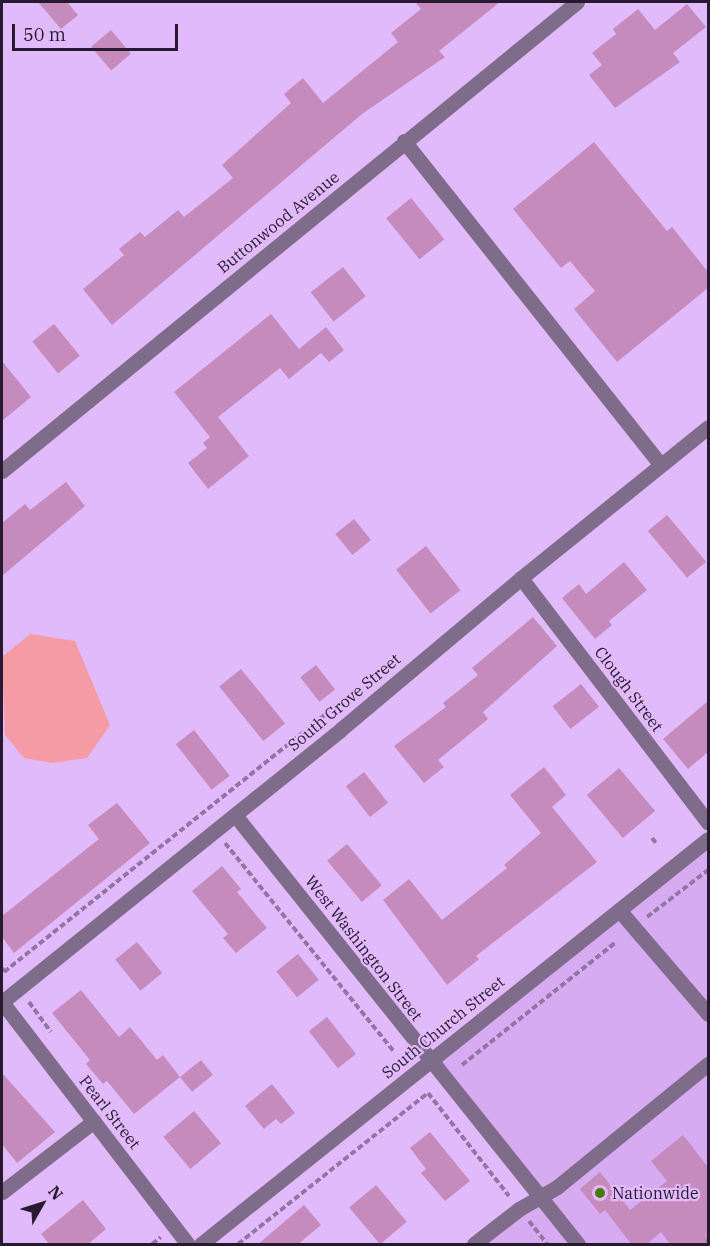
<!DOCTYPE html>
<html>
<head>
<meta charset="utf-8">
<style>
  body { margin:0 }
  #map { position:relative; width:710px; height:1246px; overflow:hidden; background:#e1bafb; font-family:"IBM Plex Serif",serif }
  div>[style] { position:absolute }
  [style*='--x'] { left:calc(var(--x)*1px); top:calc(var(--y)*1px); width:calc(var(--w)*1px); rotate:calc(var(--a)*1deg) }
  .built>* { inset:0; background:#d7abf2 }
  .green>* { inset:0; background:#f49ba6 }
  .building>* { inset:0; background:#c68bbd; transform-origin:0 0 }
  .path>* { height:4px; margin-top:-2px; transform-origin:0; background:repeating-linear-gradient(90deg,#9275a4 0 6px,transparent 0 9px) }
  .minor>* { height:15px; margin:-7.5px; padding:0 7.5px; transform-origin:7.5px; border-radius:7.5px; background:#7f6c8b }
  .dots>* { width:16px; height:16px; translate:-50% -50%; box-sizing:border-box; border:3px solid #e1bafb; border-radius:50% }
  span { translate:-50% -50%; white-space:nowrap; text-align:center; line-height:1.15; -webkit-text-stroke:4.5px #e1bafb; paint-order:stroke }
  .street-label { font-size:16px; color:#281931 }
  .poi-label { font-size:16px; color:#281931 }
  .left { translate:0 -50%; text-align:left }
  .frame { position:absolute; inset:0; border:3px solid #281931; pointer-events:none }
  .north { position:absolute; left:12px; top:1174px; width:60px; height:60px; -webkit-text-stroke:4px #e1bafb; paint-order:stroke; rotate:51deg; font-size:16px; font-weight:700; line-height:24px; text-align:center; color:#281931 }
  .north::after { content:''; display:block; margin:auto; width:21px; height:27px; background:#281931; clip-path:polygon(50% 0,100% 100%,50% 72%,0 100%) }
  .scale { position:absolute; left:12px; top:24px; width:166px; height:27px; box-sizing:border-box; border:3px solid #281931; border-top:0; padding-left:8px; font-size:18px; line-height:21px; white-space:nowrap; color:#281931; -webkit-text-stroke:4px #e1bafb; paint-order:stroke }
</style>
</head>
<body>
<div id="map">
  <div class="built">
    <i style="clip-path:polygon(708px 839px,708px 1244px,474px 1244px,538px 1196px,430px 1060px)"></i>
  </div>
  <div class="green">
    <i style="clip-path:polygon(30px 634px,75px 641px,110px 725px,87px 758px,52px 763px,24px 758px,5px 735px,2px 657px)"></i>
  </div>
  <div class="building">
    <i style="clip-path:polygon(38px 2px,67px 2px,78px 15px,61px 29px)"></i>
    <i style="clip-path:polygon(415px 2px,500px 2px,439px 51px,445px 57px,362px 114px,112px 325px,83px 289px,124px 255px,119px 249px,140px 232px,145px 237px,178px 210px,184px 217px,233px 178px,222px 165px,291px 103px,284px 94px,303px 78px,323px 103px,398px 42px,391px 33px,421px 9px)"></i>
    <i style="clip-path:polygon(687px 4px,706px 27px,673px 53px,680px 62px,615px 108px,589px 75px,602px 65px,592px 53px,616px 34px,613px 29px,638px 9px,655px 30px)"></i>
    <i style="left:111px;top:30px;width:31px;height:26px;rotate:50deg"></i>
    <i style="clip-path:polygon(594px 142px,667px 231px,672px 227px,708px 272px,708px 288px,617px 362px,574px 309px,595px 291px,570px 261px,561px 268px,513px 209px)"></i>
    <i style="left:411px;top:198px;width:53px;height:32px;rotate:51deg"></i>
    <i style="left:343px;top:267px;width:37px;height:41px;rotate:52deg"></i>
    <i style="clip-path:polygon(271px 314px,299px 349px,326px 327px,344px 350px,329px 362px,321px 353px,289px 379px,280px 368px,218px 417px,249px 456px,208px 489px,188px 463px,207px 448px,203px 443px,210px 437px,174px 392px)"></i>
    <i style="left:54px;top:324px;width:41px;height:28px;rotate:51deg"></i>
    <i style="clip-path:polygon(2px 361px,31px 397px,2px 421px)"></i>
    <i style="clip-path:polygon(66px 482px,85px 506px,2px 576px,2px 523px,25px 504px,30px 510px)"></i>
    <i style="left:667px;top:515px;width:61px;height:25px;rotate:50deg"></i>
    <i style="left:354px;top:519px;width:27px;height:24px;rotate:51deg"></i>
    <i style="left:426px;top:546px;width:56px;height:38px;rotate:52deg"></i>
    <i style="clip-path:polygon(624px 562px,647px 590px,609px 621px,612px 625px,595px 639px,562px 598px,579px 584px,586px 594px)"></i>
    <i style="clip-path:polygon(533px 617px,557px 646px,483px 712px,488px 719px,438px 760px,444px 767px,424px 783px,394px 746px,446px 707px,443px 703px,478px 675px,472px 668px)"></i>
    <i style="left:316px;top:665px;width:31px;height:20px;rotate:52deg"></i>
    <i style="left:241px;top:669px;width:70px;height:28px;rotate:51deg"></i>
    <i style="left:581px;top:684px;width:29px;height:36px;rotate:52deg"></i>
    <i style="clip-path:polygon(708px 701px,708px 752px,688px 769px,663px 739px)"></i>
    <i style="left:194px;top:730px;width:58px;height:23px;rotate:52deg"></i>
    <i style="clip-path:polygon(544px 767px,566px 795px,552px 807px,597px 862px,476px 956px,479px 959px,447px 985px,383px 900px,409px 879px,442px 920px,507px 868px,504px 865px,541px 833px,510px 795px)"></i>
    <i style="left:619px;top:768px;width:56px;height:42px;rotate:50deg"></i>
    <i style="left:364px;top:772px;width:39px;height:23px;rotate:52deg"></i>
    <i style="clip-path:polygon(117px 803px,150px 843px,14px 953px,2px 937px,2px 916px,99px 839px,88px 825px)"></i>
    <i style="left:347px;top:844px;width:54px;height:26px;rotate:50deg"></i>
    <i style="clip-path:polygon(222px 866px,241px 889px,237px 892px,267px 928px,236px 953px,223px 938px,228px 934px,192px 891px)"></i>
    <i style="left:137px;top:942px;width:40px;height:28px;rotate:51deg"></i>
    <i style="left:298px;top:954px;width:33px;height:28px;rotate:51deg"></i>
    <i style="clip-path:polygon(81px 990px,119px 1037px,130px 1027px,157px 1060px,163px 1055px,180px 1077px,134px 1114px,107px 1081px,103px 1084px,86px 1064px,90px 1060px,52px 1013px)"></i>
    <i style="left:327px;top:1017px;width:47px;height:23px;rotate:52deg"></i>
    <i style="left:201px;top:1060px;width:19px;height:27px;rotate:51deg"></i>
    <i style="clip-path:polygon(2px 1073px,55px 1132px,17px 1163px,2px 1144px)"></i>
    <i style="clip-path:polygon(272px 1084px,295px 1113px,281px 1124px,276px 1119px,264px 1129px,245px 1106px)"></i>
    <i style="left:194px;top:1111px;width:42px;height:40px;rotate:50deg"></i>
    <i style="clip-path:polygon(430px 1132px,470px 1181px,445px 1201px,421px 1173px,426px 1169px,410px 1148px)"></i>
    <i style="clip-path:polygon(683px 1135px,708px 1167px,708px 1245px,671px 1245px,661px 1232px,646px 1245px,632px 1245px,605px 1210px,600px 1214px,580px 1189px,600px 1172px,630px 1210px,667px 1181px,651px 1161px)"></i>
    <i style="left:376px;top:1185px;width:48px;height:35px;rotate:50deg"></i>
    <i style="clip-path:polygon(83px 1200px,106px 1229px,87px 1245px,50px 1245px,41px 1234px)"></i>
    <i style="clip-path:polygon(304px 1205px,321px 1225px,297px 1245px,257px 1245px)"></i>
  </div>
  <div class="path">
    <i style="--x:652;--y:838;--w:6;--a:51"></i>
    <i style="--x:225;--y:843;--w:269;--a:51"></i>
    <i style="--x:647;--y:917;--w:77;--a:-37.6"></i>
    <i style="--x:2;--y:968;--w:4;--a:63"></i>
    <i style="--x:4;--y:972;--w:430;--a:-38.7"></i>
    <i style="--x:29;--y:1002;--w:37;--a:54"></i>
    <i style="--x:462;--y:1065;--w:197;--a:-38.6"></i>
    <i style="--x:529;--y:1221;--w:29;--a:52"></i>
    <i style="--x:707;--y:1239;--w:2;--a:63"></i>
    <i style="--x:152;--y:1244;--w:11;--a:-38"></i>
    <i style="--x:238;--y:1244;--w:243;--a:-38.5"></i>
    <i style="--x:428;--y:1093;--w:131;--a:51.8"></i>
  </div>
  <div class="minor">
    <i style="--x:404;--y:141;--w:412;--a:51.6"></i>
    <i style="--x:2;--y:471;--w:742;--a:-39.2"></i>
    <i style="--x:521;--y:578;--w:308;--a:52.6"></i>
    <i style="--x:235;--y:815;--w:549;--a:51.36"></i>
    <i style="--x:619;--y:910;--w:137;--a:49.4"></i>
    <i style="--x:2;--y:1002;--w:434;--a:-38.8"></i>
    <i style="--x:340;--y:730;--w:236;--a:-40"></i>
    <i style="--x:521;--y:578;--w:240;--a:-38.9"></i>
    <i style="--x:2;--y:1002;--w:305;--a:52.5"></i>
    <i style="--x:2;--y:1192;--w:116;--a:-37.7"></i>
    <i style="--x:201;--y:1244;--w:649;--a:-38.62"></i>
    <i style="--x:474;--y:1244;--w:57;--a:-37.9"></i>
    <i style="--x:519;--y:1209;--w:44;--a:-30.1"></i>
    <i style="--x:557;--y:1187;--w:195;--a:-39.2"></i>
  </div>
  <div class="dots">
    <i style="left:600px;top:1193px;background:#477800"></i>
  </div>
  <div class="street-label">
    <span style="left:278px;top:222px;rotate:-39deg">Buttonwood Avenue</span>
    <span style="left:629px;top:689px;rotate:53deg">Clough Street</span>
    <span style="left:344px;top:702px;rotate:-40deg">South Grove Street</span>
    <span style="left:364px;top:948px;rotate:52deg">West Washington Street</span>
    <span style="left:443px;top:1027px;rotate:-39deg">South Church Street</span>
    <span style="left:110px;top:1112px;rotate:52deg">Pearl Street</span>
  </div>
  <div class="poi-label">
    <span class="left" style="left:612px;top:1193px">Nationwide</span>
  </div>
  <div class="frame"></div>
  <div class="north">N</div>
  <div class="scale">50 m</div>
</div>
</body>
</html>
